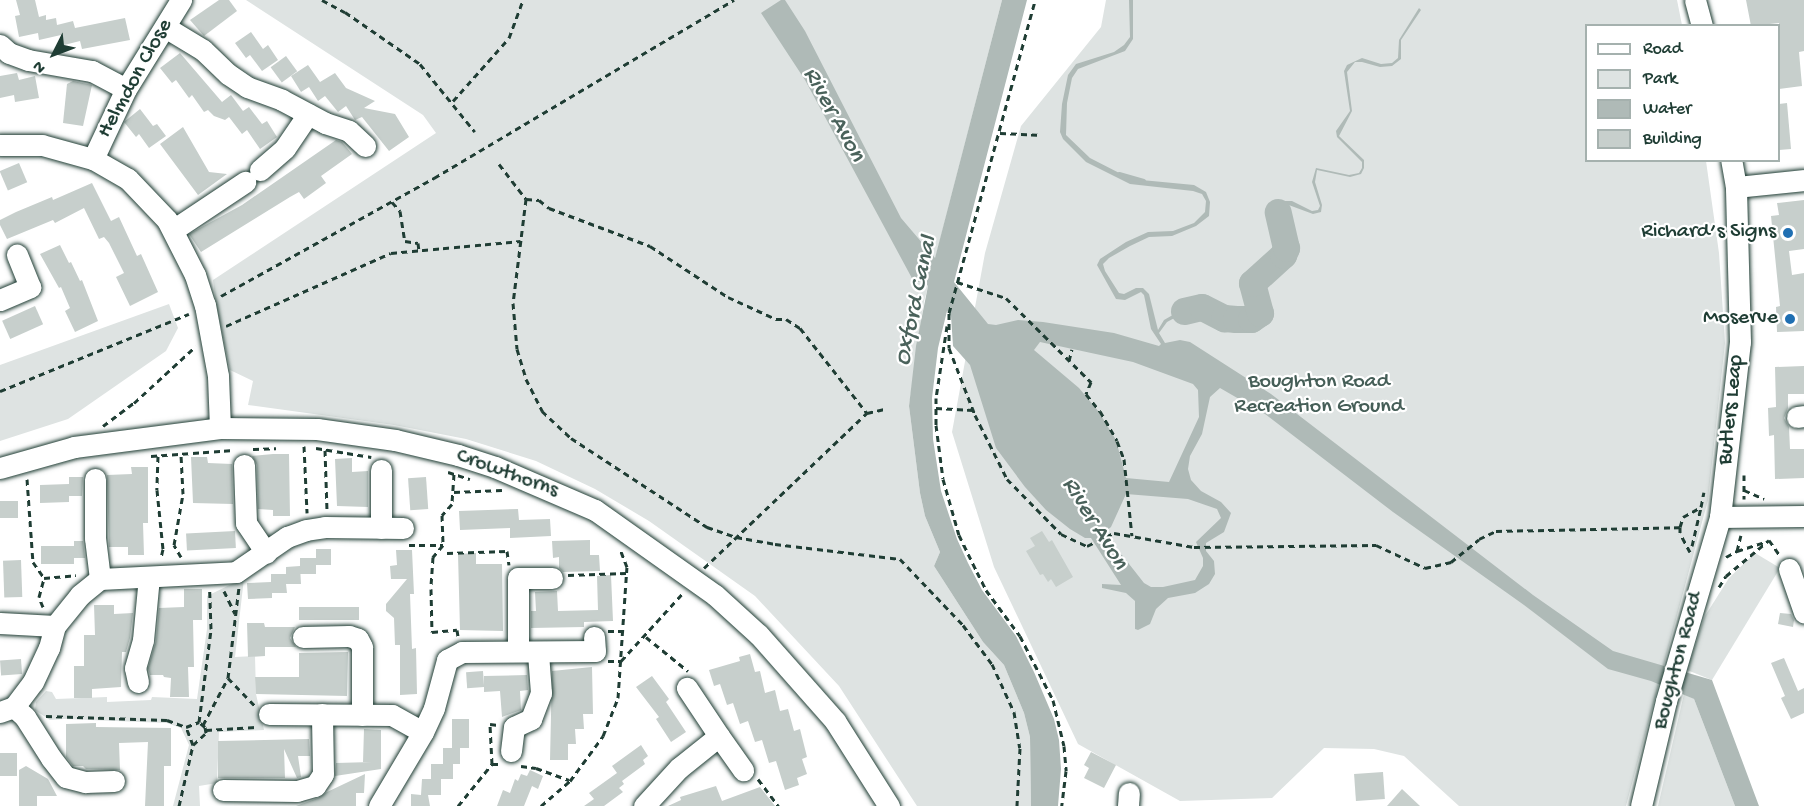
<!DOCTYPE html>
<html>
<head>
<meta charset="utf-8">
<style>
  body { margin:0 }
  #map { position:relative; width:1804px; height:806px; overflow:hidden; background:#fff; font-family:"Gochi Hand",sans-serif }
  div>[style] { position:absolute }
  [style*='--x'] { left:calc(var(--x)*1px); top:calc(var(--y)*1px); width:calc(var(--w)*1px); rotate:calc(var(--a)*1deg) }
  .green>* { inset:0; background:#dee3e2 }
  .water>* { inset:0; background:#afbab7 }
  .stream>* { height:4.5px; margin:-2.25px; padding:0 2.25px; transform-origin:2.25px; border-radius:2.25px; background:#afbab7 }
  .river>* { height:27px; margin:-13.5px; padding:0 13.5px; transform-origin:13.5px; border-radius:13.5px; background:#afbab7 }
  .building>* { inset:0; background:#c7cfcc; transform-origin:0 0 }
  .path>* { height:3px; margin-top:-1.5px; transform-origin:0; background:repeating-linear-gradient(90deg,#1f3d34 0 6px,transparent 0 10.5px) }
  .roads { filter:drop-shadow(0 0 2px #1f3d34) drop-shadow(0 0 2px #1f3d34) }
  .minor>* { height:21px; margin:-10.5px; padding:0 10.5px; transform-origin:10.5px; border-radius:10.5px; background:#fff }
  .dots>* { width:16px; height:16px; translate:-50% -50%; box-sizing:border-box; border:3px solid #fff; border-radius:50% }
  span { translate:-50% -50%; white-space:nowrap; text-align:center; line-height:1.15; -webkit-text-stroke:4.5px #fff; paint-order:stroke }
  .street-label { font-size:22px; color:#1f3d34 }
  .poi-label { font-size:22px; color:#1f3d34 }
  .right { translate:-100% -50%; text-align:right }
  .park-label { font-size:22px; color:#455e57 }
  .water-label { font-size:24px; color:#4a625b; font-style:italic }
  .legend { position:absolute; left:1585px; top:24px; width:195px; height:138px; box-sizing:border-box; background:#fff; border:2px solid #a5b1ae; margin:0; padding:8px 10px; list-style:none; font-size:18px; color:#1f3d34 }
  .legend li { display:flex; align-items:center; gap:12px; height:30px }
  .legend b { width:30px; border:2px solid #a5b1ae }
  .north { position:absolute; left:24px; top:24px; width:60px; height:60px; -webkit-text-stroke:4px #fff; paint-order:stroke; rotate:228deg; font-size:16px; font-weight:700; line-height:24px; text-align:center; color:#1f3d34 }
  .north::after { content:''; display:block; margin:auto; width:21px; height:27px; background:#1f3d34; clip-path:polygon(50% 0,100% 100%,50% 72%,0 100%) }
</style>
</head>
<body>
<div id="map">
  <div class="green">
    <i style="clip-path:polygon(246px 0,1002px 0,924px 302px,909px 406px,920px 493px,925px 516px,940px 552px,934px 566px,983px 642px,1004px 665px,1024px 713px,1030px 737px,1031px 806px,917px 806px,839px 686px,755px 596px,649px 521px,595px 489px,536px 461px,466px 439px,394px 425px,248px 405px,253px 381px,230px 370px,216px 304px,213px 280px,436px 133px,423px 115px)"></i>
    <i style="clip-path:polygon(1106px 0,1677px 0,1682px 25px,1586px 26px,1586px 160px,1706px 161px,1719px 253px,1725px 343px,1708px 500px,1626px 806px,1459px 806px,1404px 756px,1374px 749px,1324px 748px,1272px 798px,1180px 801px,1078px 744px,994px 567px,952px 432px,985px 253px,1021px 126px,1101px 27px)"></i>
    <i style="clip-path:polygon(169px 304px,178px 328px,166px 351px,68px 419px,0 441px,0 365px)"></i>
    <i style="clip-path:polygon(1755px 553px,1780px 568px,1712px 680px,1687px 670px,1705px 616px,1729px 578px)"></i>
    <i style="clip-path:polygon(244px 578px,235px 657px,255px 656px,256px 694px,264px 730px,219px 732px,217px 783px,199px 786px,200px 806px,173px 806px,189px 745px,181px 728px,167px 723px,64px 719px,50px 720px,35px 710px,36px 702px,46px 691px,52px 692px,56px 699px,107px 697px,107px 702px,151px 700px,152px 697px,197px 699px,207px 629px,207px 596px)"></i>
    <i style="clip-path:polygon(1684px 694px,1694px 699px,1735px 806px,1658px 806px)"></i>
  </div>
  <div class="water">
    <i style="clip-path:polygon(evenodd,781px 0,785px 0,805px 31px,901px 218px,935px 258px,1002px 0,1027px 0,954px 282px,988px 324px,996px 325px,1018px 320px,1043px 322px,1114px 333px,1159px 346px,1161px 344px,1151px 329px,1144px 295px,1141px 292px,1125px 300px,1116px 299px,1097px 265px,1100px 259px,1126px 242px,1148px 232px,1173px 231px,1194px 223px,1205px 212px,1206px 201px,1202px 194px,1193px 191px,1130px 184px,1086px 162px,1063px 139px,1060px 132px,1062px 104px,1068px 75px,1076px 64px,1114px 52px,1124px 45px,1130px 37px,1129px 0,1133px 0,1133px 39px,1125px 51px,1078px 69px,1072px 78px,1067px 103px,1066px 135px,1090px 158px,1131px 179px,1194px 185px,1206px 192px,1210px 202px,1209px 216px,1196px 226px,1172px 236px,1149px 237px,1130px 246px,1109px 258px,1103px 264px,1105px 271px,1119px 293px,1124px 294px,1136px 288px,1143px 288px,1149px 294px,1158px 330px,1164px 320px,1178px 312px,1201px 306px,1241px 320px,1258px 312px,1249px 291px,1250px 283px,1280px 256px,1284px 247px,1277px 208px,1284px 201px,1292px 201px,1312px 211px,1318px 210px,1320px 206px,1312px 182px,1316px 168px,1349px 175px,1359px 173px,1362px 168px,1362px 162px,1337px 137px,1336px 131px,1350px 111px,1344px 71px,1347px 65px,1362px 58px,1381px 64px,1392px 63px,1398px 58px,1399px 40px,1419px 8px,1421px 10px,1401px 40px,1401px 59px,1392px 66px,1380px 67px,1362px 62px,1355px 62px,1347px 72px,1352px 111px,1339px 136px,1364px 160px,1364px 168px,1361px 174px,1350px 177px,1317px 170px,1315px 182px,1322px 205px,1321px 212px,1313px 214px,1286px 204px,1279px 210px,1287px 245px,1282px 258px,1253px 284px,1261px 312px,1252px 320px,1241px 323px,1201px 310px,1180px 315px,1167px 322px,1159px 333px,1165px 343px,1180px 340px,1190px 342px,1271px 394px,1533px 595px,1613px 651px,1712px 680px,1759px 806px,1735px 806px,1694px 699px,1651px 681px,1608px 669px,1524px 605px,1393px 512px,1265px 414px,1220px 388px,1210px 397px,1202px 434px,1190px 456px,1188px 469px,1191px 480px,1201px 491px,1221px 502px,1231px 513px,1224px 532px,1206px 543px,1206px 551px,1214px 561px,1215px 574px,1209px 584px,1195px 593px,1168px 598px,1156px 609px,1150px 624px,1138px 630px,1135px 629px,1135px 601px,1126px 593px,1102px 588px,1102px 584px,1121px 585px,1091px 538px,1085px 538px,1070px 529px,1046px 510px,1025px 487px,996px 448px,970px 365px,953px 346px,951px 316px,947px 311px,938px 348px,932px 398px,933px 439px,941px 491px,957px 539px,968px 563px,982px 590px,1016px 636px,1034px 672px,1054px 719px,1059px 740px,1061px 769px,1058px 806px,1031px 806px,1030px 737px,1024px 713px,1004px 665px,983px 642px,934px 566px,940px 552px,925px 516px,920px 493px,909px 406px,916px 346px,928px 286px,925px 282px,914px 282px,805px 80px,761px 13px,781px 0,1040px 342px,1133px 362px,1193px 384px,1198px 390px,1199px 417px,1169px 482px,1126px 478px,1116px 440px,1099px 412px,1079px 388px,1034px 350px,1040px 342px,781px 0,1126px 494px,1188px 499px,1217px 509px,1221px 518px,1196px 542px,1203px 558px,1203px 566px,1195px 580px,1163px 587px,1151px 587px,1144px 583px,1122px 555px,1109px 552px,1101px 535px,1111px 527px,1126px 494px)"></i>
  </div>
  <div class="stream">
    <i style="--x:1119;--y:174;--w:25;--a:16"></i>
  </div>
  <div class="river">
    <i style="--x:1184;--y:311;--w:18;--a:-13"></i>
    <i style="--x:1202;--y:307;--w:25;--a:27"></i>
    <i style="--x:1224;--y:318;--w:12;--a:5"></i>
    <i style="--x:1236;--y:319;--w:15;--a:0"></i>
    <i style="--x:1251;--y:319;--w:11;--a:-34"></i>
    <i style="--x:1260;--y:313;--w:31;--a:-105"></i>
    <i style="--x:1252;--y:283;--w:42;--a:-42.1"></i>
    <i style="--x:1283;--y:255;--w:8;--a:-67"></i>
    <i style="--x:1286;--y:248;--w:37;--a:-103"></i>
  </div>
  <div class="building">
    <i style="clip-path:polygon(16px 0,35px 0,39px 17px,46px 15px,46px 20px,56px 18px,57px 25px,73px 21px,75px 28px,125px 18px,130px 40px,82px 49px,80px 41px,64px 45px,61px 35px,39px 40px,38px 33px,19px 37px,15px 16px,20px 15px)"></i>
    <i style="clip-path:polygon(219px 0,229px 0,237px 11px,204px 36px,190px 20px)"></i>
    <i style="clip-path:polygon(1746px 0,1804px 0,1804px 51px,1799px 52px,1802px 86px,1779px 89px,1779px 23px,1751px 26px)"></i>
    <i style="clip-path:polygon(251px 32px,263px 49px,268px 45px,278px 60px,262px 71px,250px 55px,246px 58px,235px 43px)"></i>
    <i style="clip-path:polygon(180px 53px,222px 102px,231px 95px,243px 111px,249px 107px,262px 124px,267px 121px,277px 137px,260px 149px,247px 130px,242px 134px,229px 117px,225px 120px,214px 116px,208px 110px,204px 112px,192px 95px,189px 98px,176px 80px,172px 83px,160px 68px)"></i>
    <i style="left:286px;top:56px;width:19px;height:19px;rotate:54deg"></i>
    <i style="clip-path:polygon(308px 65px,320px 82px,335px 73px,346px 88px,375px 101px,364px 108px,395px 114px,409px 137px,389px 151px,362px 117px,355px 120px,346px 106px,338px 112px,325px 96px,318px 101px,309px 87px,301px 92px,291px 76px)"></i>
    <i style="clip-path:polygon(17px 73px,19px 80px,35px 76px,39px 98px,15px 102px,14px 95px,0 98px,0 76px)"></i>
    <i style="clip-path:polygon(73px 81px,92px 85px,83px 126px,63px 123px,67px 84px)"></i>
    <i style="clip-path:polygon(1787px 103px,1791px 149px,1779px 150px,1779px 104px)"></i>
    <i style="clip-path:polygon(140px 109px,153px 126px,157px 124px,166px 136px,149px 148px,139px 134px,136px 137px,124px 122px)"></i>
    <i style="clip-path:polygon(183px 127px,209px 172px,227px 174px,198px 195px,160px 144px)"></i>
    <i style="clip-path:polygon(336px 140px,342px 142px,352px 154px,321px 176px,326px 183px,304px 199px,299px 192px,290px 197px,201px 252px,189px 234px,242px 205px)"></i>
    <i style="left:19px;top:163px;width:21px;height:21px;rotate:67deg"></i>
    <i style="clip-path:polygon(92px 183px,111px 221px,119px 217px,137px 256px,141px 254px,158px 292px,130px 306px,116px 277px,124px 273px,109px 243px,104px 237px,99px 239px,84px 208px,55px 223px,53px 220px,7px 239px,0 225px,0 220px,16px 212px,52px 197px,53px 200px)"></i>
    <i style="clip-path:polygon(1804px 200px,1804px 249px,1789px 251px,1792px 275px,1804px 273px,1804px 331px,1777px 332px,1776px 307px,1780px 306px,1771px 216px,1779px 215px,1777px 203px)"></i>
    <i style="clip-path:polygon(60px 245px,69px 263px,71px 262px,80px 281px,82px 280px,98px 321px,75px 332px,65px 311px,70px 308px,61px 287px,59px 288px,40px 254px)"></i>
    <i style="left:35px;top:306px;width:20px;height:36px;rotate:66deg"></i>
    <i style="clip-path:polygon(1804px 366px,1804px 394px,1788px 394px,1788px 408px,1784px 418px,1789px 427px,1790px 449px,1804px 449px,1804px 478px,1775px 479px,1774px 435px,1769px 436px,1768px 408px,1776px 407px,1775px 367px)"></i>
    <i style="clip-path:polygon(273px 454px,289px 454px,290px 516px,273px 516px,273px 510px,258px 509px,257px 465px,252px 456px)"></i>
    <i style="clip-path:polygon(191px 457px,207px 457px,208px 463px,232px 464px,233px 504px,193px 503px)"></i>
    <i style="clip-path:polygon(352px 458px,352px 472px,368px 471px,368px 507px,337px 506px,335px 459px)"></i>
    <i style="clip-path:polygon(131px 467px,148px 467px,148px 523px,143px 523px,144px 555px,128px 555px,128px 547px,109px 547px,107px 475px,132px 474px)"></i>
    <i style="clip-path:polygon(69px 477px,83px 477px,82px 496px,69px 496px,69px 502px,40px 503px,40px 485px,69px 484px)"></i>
    <i style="left:426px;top:477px;width:32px;height:18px;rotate:86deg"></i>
    <i style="left:0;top:501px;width:18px;height:17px"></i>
    <i style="clip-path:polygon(518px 509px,519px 520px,550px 519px,551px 536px,510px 538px,510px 528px,460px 530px,459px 511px)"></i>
    <i style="left:235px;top:531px;width:17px;height:49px;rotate:87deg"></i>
    <i style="clip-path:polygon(1042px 531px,1049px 542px,1052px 540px,1073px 577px,1056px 587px,1051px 579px,1048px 582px,1043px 574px,1040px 575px,1026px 551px,1035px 546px,1030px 538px)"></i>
    <i style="clip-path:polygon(590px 540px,590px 555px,599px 555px,600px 571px,563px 572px,559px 568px,559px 557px,553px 558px,552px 541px)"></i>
    <i style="clip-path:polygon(74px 541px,83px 541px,85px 558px,74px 558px,74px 564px,41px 564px,41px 546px,74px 546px)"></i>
    <i style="left:331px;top:549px;width:16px;height:15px;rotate:90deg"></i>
    <i style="clip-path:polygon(396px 550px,412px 550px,414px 594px,410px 594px,412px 649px,416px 648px,417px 694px,400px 695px,400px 645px,395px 645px,394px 618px,386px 611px,386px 604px,407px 579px,391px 579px,390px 566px,397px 565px)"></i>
    <i style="clip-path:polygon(476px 553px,476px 564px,502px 564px,503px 631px,460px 630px,458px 554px)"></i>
    <i style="left:300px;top:558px;width:16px;height:16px"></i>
    <i style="left:21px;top:560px;width:37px;height:18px;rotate:88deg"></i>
    <i style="clip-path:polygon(300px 566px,301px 584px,286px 584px,287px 593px,272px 593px,272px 598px,248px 599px,247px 583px,271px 582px,271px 586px,271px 574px,286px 574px,286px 567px)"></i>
    <i style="clip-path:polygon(611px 575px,613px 621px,584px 622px,584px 627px,531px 628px,531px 611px,536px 611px,535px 592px,557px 591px,558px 611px,598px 610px,597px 576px)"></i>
    <i style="clip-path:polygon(184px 589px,202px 589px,202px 620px,193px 620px,194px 667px,188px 667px,189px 697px,170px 697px,171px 678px,164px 677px,163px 675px,150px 675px,148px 668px,156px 641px,159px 608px,184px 607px)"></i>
    <i style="clip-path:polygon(94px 605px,114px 605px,114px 614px,133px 613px,130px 638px,126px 652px,122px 652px,121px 687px,92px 689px,92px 698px,74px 698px,74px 666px,84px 666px,84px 635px,95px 635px)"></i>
    <i style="left:359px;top:607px;width:13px;height:60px;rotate:90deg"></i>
    <i style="clip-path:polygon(1780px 613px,1791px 614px,1794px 620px,1793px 627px,1778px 624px)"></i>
    <i style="clip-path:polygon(247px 623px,264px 623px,265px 627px,295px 627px,290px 638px,296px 647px,265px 647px,265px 656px,248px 657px)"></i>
    <i style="clip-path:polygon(348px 652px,347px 696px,256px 694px,255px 677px,299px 677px,299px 653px)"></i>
    <i style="clip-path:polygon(750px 654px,755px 672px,760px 671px,765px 693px,775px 690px,780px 711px,788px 709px,794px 731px,800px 729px,807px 757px,802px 759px,807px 774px,797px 778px,799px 785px,785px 790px,776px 761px,769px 763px,762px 740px,755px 742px,748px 721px,740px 724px,733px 703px,727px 705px,720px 684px,714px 686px,709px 670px,740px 661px,739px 657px)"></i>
    <i style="clip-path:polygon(1784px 658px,1798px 691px,1804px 688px,1804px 713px,1791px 719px,1781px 698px,1785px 696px,1771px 663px)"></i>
    <i style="left:21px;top:659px;width:15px;height:21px;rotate:86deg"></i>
    <i style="clip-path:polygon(592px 667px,593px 714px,583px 714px,584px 729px,575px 729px,576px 744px,568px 744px,568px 760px,550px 760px,552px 671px)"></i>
    <i style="left:483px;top:671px;width:16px;height:17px;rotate:86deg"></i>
    <i style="clip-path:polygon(527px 675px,528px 690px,520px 691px,521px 710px,502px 717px,500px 691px,484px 692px,484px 676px)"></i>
    <i style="clip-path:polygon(652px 676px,669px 699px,666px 702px,686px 732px,671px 742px,656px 719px,659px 717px,636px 687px)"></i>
    <i style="left:452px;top:719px;width:17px;height:29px"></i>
    <i style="clip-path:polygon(96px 723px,96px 727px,171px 728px,171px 766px,164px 766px,164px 806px,145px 806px,148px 742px,119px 743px,120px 770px,86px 769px,83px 766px,73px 766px,66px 757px,66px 724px)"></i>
    <i style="clip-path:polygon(364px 729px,381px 730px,381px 769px,335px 776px,336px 763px,372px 762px,363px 762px)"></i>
    <i style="clip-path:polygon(309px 739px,310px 756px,298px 756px,301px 777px,297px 778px,284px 749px,285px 778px,218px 778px,218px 741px)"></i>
    <i style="clip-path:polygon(641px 745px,648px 756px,643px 760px,645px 764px,622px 781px,624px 784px,619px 788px,623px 792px,604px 806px,584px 806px,594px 799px,589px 793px,617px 773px,612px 766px)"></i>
    <i style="clip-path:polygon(443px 748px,460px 748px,460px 764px,453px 764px,453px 779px,441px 779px,441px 795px,428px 795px,430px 806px,411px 806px,411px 794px,421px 795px,422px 779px,431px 779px,431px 764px,449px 764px,443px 764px)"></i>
    <i style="clip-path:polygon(1091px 752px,1116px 765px,1104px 788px,1084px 778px,1089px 768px,1084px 765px)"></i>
    <i style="left:17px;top:753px;width:23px;height:17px;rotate:90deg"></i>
    <i style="clip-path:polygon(26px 766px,48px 779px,57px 796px,37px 796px,37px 806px,19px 806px,19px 770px)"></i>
    <i style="clip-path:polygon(530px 770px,543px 776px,538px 789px,532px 786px,524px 806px,497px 806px,503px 790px,510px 793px,515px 779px,518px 781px,521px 774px,527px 776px)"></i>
    <i style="left:1383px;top:772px;width:27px;height:29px;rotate:86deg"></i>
    <i style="clip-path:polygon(365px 774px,364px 793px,356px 793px,356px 806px,296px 806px,318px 798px,327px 792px)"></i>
    <i style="clip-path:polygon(716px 786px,722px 801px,760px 787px,775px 806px,668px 806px,681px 800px,680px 797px)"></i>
    <i style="clip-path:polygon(1402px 789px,1420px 806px,1387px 806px)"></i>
  </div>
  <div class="path">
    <i style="--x:322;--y:0;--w:26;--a:28"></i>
    <i style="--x:345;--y:12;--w:91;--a:34.7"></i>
    <i style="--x:420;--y:64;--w:87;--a:51"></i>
    <i style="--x:453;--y:101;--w:84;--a:-48.4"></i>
    <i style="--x:509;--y:38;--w:40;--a:-69.8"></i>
    <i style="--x:1000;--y:133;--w:42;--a:2.7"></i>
    <i style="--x:499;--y:164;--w:44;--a:52.4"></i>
    <i style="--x:526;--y:199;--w:105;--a:97.1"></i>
    <i style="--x:513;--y:303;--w:46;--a:85"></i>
    <i style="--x:517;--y:349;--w:31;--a:73"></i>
    <i style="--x:526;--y:379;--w:36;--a:63"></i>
    <i style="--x:542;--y:411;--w:40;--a:43"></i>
    <i style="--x:571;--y:438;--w:163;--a:33.2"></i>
    <i style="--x:707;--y:527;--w:31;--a:19"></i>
    <i style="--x:736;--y:537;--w:40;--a:10"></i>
    <i style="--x:775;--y:544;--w:126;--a:6.8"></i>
    <i style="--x:900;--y:559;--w:91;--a:46.3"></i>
    <i style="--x:963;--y:625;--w:49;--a:53.4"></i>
    <i style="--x:992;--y:664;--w:53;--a:65.4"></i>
    <i style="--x:1014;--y:712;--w:36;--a:81"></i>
    <i style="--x:1020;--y:748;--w:58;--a:93"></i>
    <i style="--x:526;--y:199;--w:13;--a:4"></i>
    <i style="--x:539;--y:200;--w:13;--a:39"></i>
    <i style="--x:549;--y:208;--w:108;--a:20.6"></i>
    <i style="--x:650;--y:246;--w:93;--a:33.2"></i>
    <i style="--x:728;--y:297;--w:53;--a:24.6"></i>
    <i style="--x:776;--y:319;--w:10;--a:0"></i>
    <i style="--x:786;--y:319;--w:17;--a:33"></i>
    <i style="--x:800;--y:328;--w:108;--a:51.8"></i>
    <i style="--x:392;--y:202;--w:12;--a:48"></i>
    <i style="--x:400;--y:211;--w:30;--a:81"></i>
    <i style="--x:405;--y:241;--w:13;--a:9"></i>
    <i style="--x:418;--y:243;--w:8;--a:83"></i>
    <i style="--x:957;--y:282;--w:52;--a:18.1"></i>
    <i style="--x:1006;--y:298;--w:120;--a:44.7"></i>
    <i style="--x:1091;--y:382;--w:13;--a:113"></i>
    <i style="--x:1086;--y:394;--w:22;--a:51"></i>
    <i style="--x:1100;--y:411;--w:34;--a:60"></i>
    <i style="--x:1117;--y:441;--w:19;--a:69"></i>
    <i style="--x:1124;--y:459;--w:77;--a:84.1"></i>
    <i style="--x:221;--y:296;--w:244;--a:-29"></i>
    <i style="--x:434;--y:178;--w:349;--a:-30.7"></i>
    <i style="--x:949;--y:313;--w:35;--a:90"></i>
    <i style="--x:949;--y:348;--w:72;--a:68.8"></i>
    <i style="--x:975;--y:415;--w:72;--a:63.4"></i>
    <i style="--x:1007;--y:479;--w:77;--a:45.5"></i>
    <i style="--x:1061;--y:534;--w:29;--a:25"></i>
    <i style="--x:1087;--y:546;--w:30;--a:-26"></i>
    <i style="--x:1114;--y:533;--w:81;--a:9.9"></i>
    <i style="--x:1194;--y:547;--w:182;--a:-0.6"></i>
    <i style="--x:1376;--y:545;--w:54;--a:25.1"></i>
    <i style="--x:1425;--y:568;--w:27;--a:-13"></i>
    <i style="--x:1451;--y:562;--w:36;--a:-39"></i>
    <i style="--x:1479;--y:539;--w:19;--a:-25"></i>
    <i style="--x:1496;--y:531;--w:184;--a:-1.2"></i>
    <i style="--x:949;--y:313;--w:325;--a:-74.6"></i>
    <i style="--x:226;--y:326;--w:180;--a:-23.9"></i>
    <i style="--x:391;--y:253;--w:130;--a:-5.3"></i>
    <i style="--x:947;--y:326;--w:73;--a:98.7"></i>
    <i style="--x:936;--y:398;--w:27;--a:90"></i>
    <i style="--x:936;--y:425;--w:54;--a:82.6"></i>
    <i style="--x:943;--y:479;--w:58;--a:74.1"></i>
    <i style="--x:959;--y:535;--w:41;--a:64.1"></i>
    <i style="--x:977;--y:572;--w:20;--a:63"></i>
    <i style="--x:986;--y:590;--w:57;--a:53.5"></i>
    <i style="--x:1020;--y:636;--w:72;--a:62.7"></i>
    <i style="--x:1053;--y:700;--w:47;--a:76.6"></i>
    <i style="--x:1064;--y:746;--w:25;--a:85"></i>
    <i style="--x:1066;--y:771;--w:35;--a:97"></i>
    <i style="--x:1069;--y:361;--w:12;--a:-76"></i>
    <i style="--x:0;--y:391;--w:204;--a:-22.2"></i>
    <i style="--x:936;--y:408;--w:37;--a:3"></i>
    <i style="--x:103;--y:426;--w:39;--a:-37"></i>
    <i style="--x:134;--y:403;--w:84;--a:-42.6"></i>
    <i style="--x:304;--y:446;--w:67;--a:87.4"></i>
    <i style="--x:316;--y:448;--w:56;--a:9.3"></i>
    <i style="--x:253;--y:449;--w:23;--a:-2"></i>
    <i style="--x:325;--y:450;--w:61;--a:88.1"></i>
    <i style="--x:151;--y:456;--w:83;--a:-4.1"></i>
    <i style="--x:158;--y:456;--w:34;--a:92"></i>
    <i style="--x:157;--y:490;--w:59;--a:84.2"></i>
    <i style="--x:163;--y:549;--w:9;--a:103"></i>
    <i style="--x:448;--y:472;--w:23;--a:18"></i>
    <i style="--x:454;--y:474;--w:30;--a:94"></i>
    <i style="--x:452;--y:504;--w:15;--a:132"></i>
    <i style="--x:442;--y:515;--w:30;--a:88"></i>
    <i style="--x:443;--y:545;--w:16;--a:130"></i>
    <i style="--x:433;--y:557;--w:32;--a:94"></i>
    <i style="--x:431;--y:589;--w:43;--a:88.7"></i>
    <i style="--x:432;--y:632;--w:25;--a:-5"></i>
    <i style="--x:457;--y:630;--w:6;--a:81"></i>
    <i style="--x:1744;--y:475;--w:24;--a:90"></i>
    <i style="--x:27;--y:479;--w:83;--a:85.9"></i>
    <i style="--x:33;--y:562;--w:19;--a:55"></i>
    <i style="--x:44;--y:578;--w:32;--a:-5"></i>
    <i style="--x:1744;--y:490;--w:22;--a:24"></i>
    <i style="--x:454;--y:492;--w:48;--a:-2.4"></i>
    <i style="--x:1769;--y:540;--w:19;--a:55"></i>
    <i style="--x:409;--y:545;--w:34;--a:0"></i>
    <i style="--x:1692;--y:546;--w:40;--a:-77"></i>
    <i style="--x:1737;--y:551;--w:16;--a:-76"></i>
    <i style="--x:1690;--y:552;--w:21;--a:-118"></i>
    <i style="--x:1680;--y:533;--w:6;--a:-90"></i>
    <i style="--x:1680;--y:527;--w:10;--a:-73"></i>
    <i style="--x:1683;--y:517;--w:21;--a:-29"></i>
    <i style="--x:1701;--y:507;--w:15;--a:-79"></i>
    <i style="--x:447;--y:553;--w:60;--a:-1.9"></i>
    <i style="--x:507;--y:551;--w:14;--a:82"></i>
    <i style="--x:181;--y:557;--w:14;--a:-120"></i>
    <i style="--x:174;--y:545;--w:52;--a:-80"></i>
    <i style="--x:183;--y:494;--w:40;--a:-92.9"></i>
    <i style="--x:1726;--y:557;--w:13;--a:-29"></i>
    <i style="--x:1737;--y:551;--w:28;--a:-18"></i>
    <i style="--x:704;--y:568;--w:225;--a:-43.6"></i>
    <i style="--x:867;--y:413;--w:18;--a:-13"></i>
    <i style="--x:568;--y:575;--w:58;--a:-2"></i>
    <i style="--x:1719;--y:587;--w:13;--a:-58"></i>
    <i style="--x:1726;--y:576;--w:56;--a:-39.9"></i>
    <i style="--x:224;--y:591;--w:25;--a:64"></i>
    <i style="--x:43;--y:607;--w:11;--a:-112"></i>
    <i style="--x:39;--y:597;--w:20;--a:-75"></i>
    <i style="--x:608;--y:631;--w:16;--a:0"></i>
    <i style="--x:646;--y:637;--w:54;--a:39"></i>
    <i style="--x:608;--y:661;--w:13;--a:0"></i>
    <i style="--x:621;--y:661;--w:91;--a:-47.7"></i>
    <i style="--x:228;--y:678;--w:92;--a:-83.1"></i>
    <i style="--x:46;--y:716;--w:121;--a:1.9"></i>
    <i style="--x:167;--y:720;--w:20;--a:20"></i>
    <i style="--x:186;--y:727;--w:14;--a:-21"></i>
    <i style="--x:199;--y:722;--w:94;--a:-82.6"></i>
    <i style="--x:211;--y:629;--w:38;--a:-92"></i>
    <i style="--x:203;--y:725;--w:53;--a:-62"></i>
    <i style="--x:228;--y:678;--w:39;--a:46"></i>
    <i style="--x:206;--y:730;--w:52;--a:-3.3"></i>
    <i style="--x:193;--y:745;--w:18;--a:-43"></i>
    <i style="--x:206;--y:733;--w:6;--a:-99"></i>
    <i style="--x:205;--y:727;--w:8;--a:-140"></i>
    <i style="--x:492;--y:764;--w:40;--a:-92.9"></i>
    <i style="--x:490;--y:724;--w:8;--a:7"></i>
    <i style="--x:521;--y:766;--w:15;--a:8"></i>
    <i style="--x:536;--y:768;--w:35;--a:20"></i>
    <i style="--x:758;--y:779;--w:34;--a:53"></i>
    <i style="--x:179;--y:806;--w:63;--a:-77.1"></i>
    <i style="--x:193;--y:745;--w:19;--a:-111"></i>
    <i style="--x:458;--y:806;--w:54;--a:-51"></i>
    <i style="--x:492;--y:764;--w:7;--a:0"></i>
    <i style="--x:541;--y:806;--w:38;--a:-41"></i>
    <i style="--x:570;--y:781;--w:56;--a:-53.7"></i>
    <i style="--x:603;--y:736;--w:41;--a:-68.5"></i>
    <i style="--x:618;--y:698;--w:131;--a:-86.1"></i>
    <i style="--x:627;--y:567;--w:17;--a:-111"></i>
  </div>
  <div class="roads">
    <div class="minor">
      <i style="--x:1695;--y:0;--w:27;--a:75"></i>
      <i style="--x:165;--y:27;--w:44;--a:31.2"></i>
      <i style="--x:203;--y:50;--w:35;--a:44"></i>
      <i style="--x:228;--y:74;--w:23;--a:34"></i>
      <i style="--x:247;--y:87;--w:37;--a:20"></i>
      <i style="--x:282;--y:100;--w:49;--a:28.1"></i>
      <i style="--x:325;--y:123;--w:25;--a:18"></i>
      <i style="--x:349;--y:131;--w:22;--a:43"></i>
      <i style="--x:0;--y:45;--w:12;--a:42"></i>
      <i style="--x:9;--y:53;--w:20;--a:20"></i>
      <i style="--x:28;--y:60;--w:65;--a:9.8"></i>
      <i style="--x:92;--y:71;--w:38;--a:28"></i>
      <i style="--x:0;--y:145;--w:42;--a:0"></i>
      <i style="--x:42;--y:145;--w:53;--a:15.4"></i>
      <i style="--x:93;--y:159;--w:40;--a:29.7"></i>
      <i style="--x:128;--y:179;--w:57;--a:46.4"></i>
      <i style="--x:167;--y:220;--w:62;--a:63"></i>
      <i style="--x:195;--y:275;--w:32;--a:72"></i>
      <i style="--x:205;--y:305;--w:72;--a:79.6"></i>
      <i style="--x:218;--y:376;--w:52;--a:87.8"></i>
      <i style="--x:93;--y:159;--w:77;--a:-64.8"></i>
      <i style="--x:126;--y:89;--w:105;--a:-58.3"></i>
      <i style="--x:260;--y:170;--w:33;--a:-41"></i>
      <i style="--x:285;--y:148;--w:41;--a:-55.9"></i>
      <i style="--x:1736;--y:187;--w:68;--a:-5.9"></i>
      <i style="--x:173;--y:230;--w:87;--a:-33.7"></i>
      <i style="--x:0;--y:300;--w:33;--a:-23"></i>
      <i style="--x:30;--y:287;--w:35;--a:-112"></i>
      <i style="--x:1797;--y:417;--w:7;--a:-8"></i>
      <i style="--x:244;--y:465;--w:58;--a:88"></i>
      <i style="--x:246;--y:523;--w:36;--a:56"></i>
      <i style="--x:0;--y:468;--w:77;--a:-15.8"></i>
      <i style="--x:74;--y:447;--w:147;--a:-7.4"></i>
      <i style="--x:220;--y:428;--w:97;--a:0.6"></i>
      <i style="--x:317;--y:429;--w:79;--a:8"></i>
      <i style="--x:395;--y:440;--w:65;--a:13.4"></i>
      <i style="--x:458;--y:455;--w:39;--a:18"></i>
      <i style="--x:495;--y:467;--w:109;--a:23.3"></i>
      <i style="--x:595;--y:510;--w:147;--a:35.3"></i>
      <i style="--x:715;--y:595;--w:59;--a:42.3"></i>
      <i style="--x:759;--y:635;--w:115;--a:48.5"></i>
      <i style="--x:835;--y:721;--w:101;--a:57.6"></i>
      <i style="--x:381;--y:470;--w:58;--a:90"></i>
      <i style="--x:95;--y:479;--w:59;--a:90"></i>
      <i style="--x:95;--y:538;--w:41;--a:83"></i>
      <i style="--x:1720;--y:517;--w:84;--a:-0.7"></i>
      <i style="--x:1789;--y:569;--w:46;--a:70.8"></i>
      <i style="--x:0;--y:623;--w:55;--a:3.1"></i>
      <i style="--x:303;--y:637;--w:46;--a:-1.2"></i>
      <i style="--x:349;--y:636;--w:9;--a:18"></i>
      <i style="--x:358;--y:639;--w:9;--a:63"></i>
      <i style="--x:362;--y:647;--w:68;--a:90"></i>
      <i style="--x:518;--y:651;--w:73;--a:-90"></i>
      <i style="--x:518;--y:578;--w:34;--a:0"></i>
      <i style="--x:138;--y:682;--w:14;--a:-102"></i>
      <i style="--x:135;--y:668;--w:29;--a:-74"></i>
      <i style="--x:143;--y:640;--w:63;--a:-84.6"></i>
      <i style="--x:14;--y:707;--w:15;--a:42"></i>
      <i style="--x:25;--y:717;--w:49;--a:57.6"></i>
      <i style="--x:51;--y:758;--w:24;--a:52"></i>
      <i style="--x:66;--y:777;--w:20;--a:15"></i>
      <i style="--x:85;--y:782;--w:29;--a:-2"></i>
      <i style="--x:0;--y:712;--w:15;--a:-20"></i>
      <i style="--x:14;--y:707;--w:31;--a:-53"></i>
      <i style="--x:33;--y:682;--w:38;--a:-65"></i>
      <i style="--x:49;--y:648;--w:23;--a:-75"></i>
      <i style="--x:55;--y:626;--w:40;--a:-51"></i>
      <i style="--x:80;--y:595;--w:26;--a:-39"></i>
      <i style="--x:100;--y:579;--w:136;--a:-2.9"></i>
      <i style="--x:236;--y:572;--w:62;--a:-34.5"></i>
      <i style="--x:287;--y:537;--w:20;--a:-20"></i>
      <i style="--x:306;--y:530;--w:19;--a:-9"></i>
      <i style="--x:325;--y:527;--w:78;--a:0.7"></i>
      <i style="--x:269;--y:714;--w:123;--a:0.5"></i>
      <i style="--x:392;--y:715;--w:35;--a:29"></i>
      <i style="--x:719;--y:736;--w:42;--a:54.8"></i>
      <i style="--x:511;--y:751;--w:24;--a:-83"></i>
      <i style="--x:514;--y:727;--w:19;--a:-25"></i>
      <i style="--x:531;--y:719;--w:28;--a:-69"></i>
      <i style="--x:541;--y:693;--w:40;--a:-94.3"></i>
      <i style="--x:223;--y:790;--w:74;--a:0.8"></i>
      <i style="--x:297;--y:791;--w:19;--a:-16"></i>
      <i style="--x:315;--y:786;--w:14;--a:-56"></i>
      <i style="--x:323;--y:774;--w:60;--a:-91"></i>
      <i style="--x:379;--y:806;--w:86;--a:-59.3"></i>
      <i style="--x:423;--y:732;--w:26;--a:-65"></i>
      <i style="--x:434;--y:708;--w:50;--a:-74.8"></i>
      <i style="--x:447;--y:660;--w:17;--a:-28"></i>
      <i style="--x:462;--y:652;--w:133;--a:-0.4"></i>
      <i style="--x:595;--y:651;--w:14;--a:-94"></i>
      <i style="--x:644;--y:806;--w:52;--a:-47.4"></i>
      <i style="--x:679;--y:768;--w:51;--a:-38.7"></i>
      <i style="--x:719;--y:736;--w:58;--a:-123.7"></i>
      <i style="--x:1128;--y:806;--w:13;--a:-86"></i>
      <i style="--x:1641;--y:806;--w:108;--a:-76.6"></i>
      <i style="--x:1666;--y:701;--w:192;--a:-73.6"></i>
      <i style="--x:1720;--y:517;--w:176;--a:-83.5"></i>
      <i style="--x:1740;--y:342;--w:155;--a:-91.5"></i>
      <i style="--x:1736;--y:187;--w:27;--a:-100"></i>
    </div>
  </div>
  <div class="dots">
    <i style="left:1788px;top:233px;background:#1f6fb2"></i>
    <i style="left:1790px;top:319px;background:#1f6fb2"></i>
  </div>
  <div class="street-label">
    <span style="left:136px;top:79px;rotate:-61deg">Helmdon Close</span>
    <span style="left:1732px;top:410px;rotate:-84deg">Butlers Leap</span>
    <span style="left:507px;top:474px;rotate:20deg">Crowthorns</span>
    <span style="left:1679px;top:661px;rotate:-75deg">Boughton Road</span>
  </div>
  <div class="poi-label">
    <span class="right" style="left:1776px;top:233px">Richard’s Signs</span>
    <span class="right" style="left:1778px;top:319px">Moserve</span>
  </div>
  <div class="park-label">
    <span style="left:1319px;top:395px">Boughton Road<br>Recreation Ground</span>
  </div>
  <div class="water-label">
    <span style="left:833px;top:115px;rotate:61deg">River Avon</span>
    <span style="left:917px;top:301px;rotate:-78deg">Oxford Canal</span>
    <span style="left:1094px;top:524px;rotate:58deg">River Avon</span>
  </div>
  <ul class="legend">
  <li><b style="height:8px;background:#fff"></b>Road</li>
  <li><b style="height:16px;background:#dee3e2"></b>Park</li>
  <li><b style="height:16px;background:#afbab7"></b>Water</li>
  <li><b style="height:16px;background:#c7cfcc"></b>Building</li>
  </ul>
  <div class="north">N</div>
</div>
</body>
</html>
